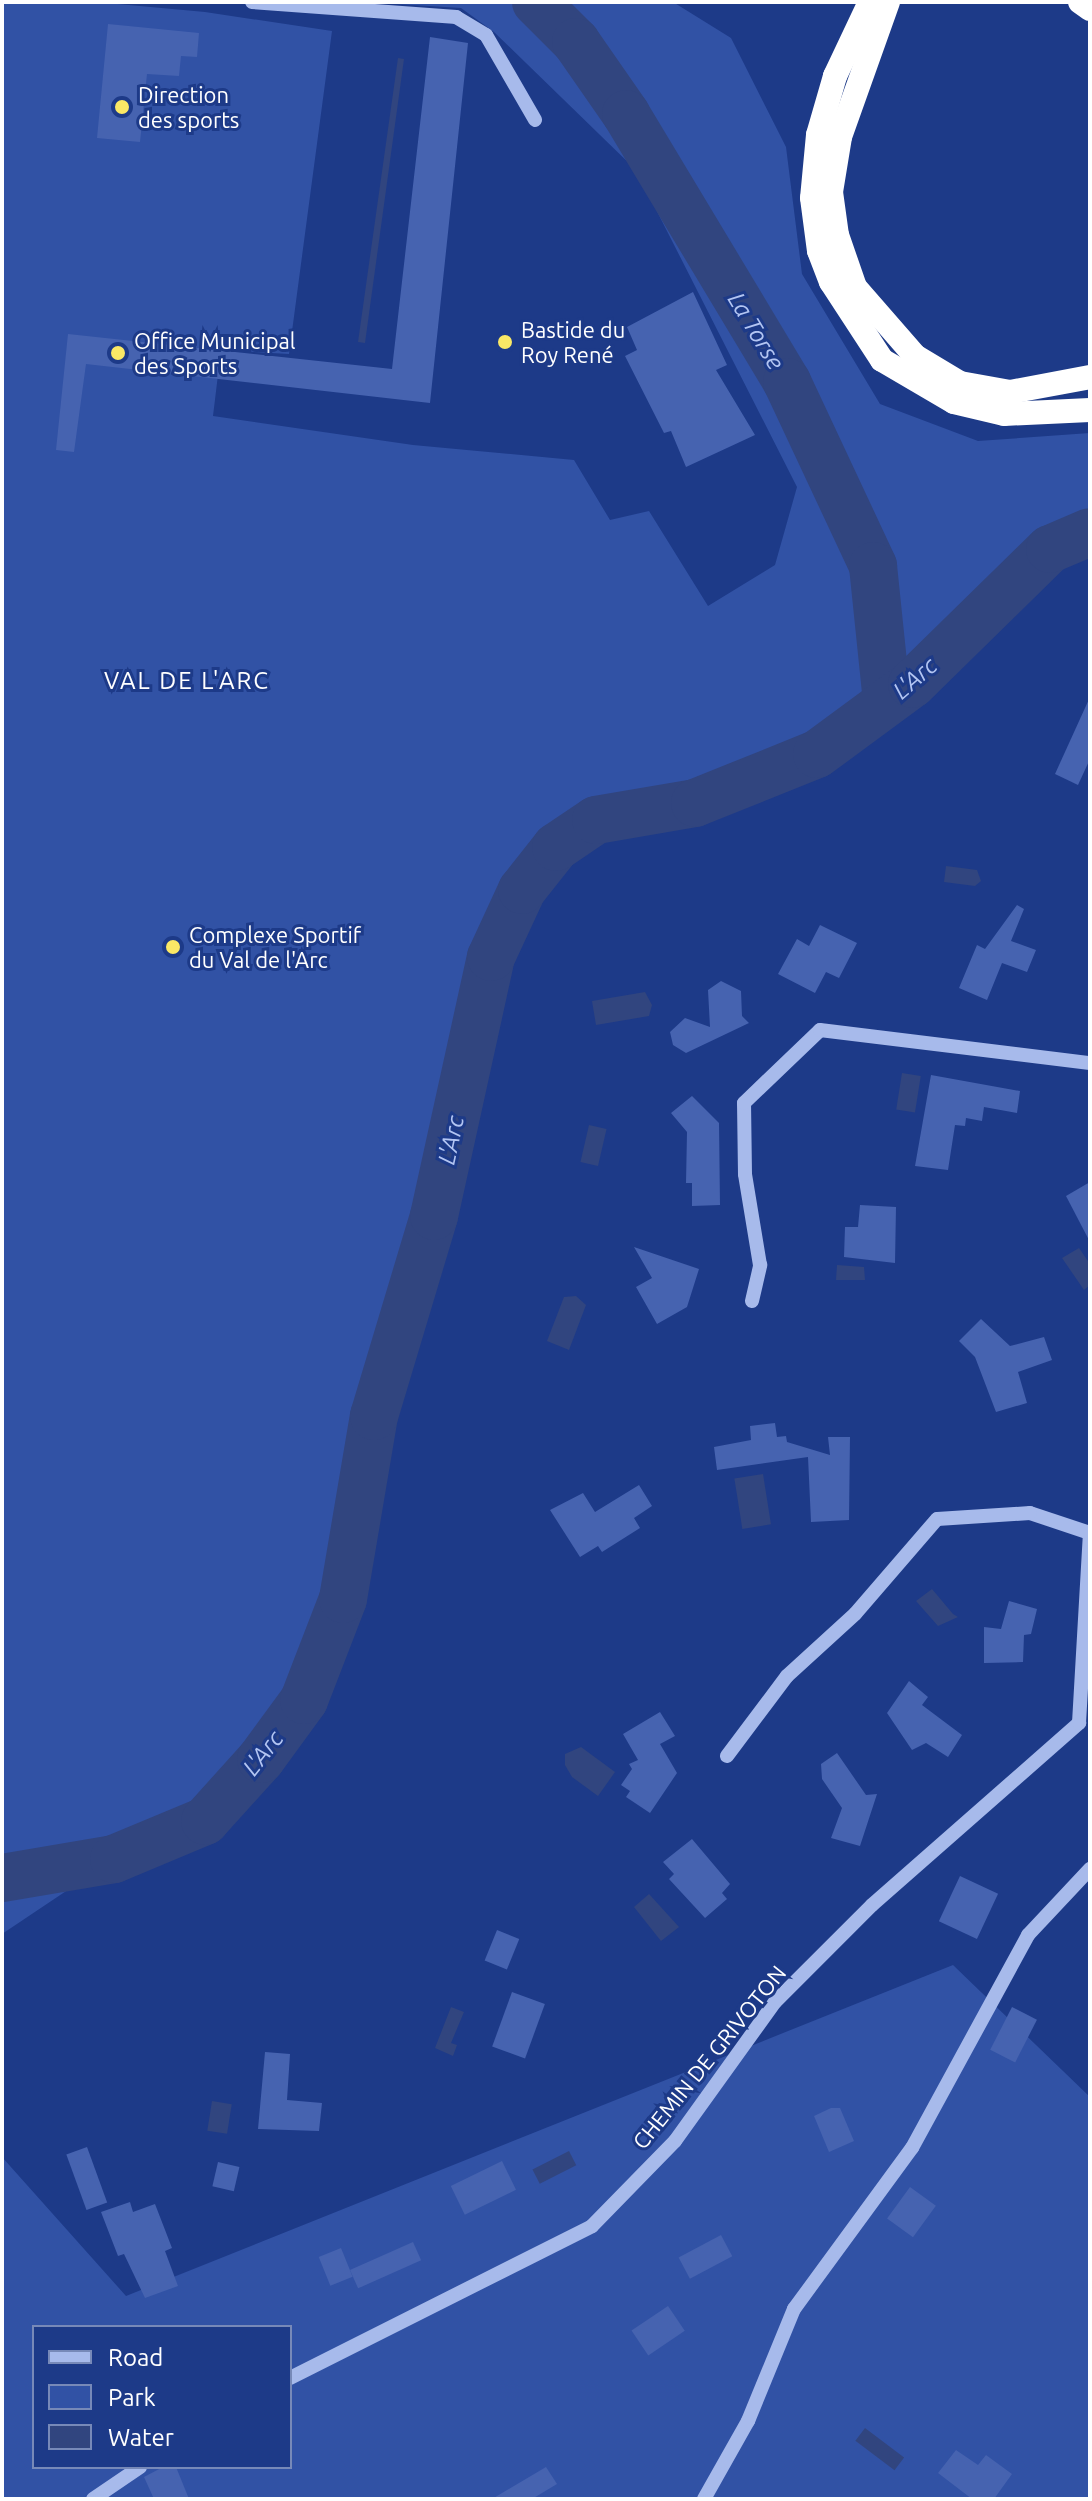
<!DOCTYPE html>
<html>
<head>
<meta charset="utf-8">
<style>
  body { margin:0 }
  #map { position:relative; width:1092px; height:2501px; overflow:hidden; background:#1d3a88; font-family:Ubuntu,sans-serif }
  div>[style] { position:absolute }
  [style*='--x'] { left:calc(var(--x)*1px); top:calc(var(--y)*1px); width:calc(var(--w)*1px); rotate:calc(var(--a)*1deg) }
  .green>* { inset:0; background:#3152a5 }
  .water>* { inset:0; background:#31457f; transform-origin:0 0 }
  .river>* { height:48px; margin:-24px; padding:0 24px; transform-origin:24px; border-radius:24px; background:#31457f }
  .building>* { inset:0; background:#4663b0; transform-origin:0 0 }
  .minor>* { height:14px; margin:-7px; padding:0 7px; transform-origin:7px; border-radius:7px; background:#a7baeb }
  .highway>* { height:24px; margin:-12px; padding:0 12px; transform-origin:12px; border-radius:12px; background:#fff }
  .dots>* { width:22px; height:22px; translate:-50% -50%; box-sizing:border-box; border:4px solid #1d3a88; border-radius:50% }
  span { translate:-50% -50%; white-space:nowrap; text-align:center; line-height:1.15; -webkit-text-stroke:6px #1d3a88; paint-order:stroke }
  .poi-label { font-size:22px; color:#fff }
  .left { translate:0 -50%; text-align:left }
  .street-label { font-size:22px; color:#fff }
  .water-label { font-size:24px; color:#b3c5f2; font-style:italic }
  .neighbourhood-label { font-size:24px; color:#fff; letter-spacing:2px }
  .frame { position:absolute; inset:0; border:4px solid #fff; pointer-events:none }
  .legend { position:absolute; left:32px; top:2325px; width:260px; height:144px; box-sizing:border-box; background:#1d3a88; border:2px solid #7789b8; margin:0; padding:10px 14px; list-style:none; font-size:24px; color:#fff }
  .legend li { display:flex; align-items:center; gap:16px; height:40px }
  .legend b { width:40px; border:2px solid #7789b8 }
</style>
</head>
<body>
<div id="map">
  <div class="green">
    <i style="clip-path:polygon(2px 2px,96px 2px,205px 12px,332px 31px,289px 354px,221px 350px,213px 416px,413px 445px,574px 460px,610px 520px,649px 511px,708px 606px,775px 565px,797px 487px,636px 170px,494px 32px,461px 8px,381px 3px,673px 2px,731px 38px,786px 147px,802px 274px,880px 404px,978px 441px,1090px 433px,1090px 532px,1050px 550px,912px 684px,817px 754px,695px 803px,596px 820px,556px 847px,522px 890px,491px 957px,434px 1216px,374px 1416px,343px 1599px,304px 1700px,261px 1759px,205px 1821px,114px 1859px,2px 1934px)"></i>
    <i style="clip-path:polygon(evenodd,953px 1965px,1090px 2097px,1090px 2499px,2px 2499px,2px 2157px,126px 2296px,953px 1965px,34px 2327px,290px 2327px,290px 2467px,34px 2467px,34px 2327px)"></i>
  </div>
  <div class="water">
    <i style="clip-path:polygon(398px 58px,404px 59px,365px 343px,358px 342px)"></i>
    <i style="clip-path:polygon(946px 866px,977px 870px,981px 881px,975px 886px,944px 882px)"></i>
    <i style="clip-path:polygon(645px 992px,652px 1005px,649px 1016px,596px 1025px,592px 1001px)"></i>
    <i style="left:902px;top:1073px;width:19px;height:37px;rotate:9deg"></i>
    <i style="left:589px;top:1125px;width:18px;height:38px;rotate:13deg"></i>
    <i style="clip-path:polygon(1079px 1248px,1090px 1264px,1090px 1285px,1084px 1290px,1062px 1258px)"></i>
    <i style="clip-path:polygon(837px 1265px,864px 1267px,865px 1280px,836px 1280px)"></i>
    <i style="clip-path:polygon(576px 1296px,586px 1305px,569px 1350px,547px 1341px,564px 1297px)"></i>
    <i style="left:763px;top:1474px;width:51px;height:29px;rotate:81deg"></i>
    <i style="clip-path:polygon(932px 1589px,953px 1614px,958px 1617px,938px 1626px,916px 1601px)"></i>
    <i style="clip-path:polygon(581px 1747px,615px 1772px,598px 1796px,572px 1777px,565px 1765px,565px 1754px)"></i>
    <i style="clip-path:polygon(649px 1894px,679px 1927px,661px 1941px,634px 1907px)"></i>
    <i style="clip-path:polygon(451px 2007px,464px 2012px,451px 2043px,457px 2045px,453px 2056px,435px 2048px)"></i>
    <i style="left:212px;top:2101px;width:20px;height:30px;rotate:9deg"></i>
    <i style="left:569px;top:2151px;width:16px;height:41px;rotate:63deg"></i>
    <i style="left:865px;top:2428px;width:49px;height:16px;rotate:37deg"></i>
  </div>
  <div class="river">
    <i style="--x:536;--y:2;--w:57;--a:45"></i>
    <i style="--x:576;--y:42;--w:88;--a:55.2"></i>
    <i style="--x:626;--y:114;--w:313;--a:59"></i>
    <i style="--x:787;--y:382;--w:203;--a:64.9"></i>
    <i style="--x:873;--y:566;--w:136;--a:84.1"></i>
    <i style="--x:2;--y:1878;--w:114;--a:-9.6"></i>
    <i style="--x:114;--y:1859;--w:99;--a:-22.7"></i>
    <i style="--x:205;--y:1821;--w:84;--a:-47.9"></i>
    <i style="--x:261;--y:1759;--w:73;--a:-53.9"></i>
    <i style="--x:304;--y:1700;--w:108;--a:-68.9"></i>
    <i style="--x:343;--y:1599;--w:186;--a:-80.4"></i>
    <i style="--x:374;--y:1416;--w:209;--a:-73.3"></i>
    <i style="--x:434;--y:1216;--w:265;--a:-77.6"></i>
    <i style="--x:491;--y:957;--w:74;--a:-65.2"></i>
    <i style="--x:522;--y:890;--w:55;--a:-51.7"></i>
    <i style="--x:556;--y:847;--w:48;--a:-34"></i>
    <i style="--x:596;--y:820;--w:100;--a:-9.7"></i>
    <i style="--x:695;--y:803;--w:131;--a:-21.9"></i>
    <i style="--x:817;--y:754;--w:118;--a:-36.4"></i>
    <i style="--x:912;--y:684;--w:193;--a:-44.4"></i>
    <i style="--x:1050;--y:549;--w:43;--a:-23"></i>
  </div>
  <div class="building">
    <i style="clip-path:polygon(108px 24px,199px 33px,197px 57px,181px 56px,179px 76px,147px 74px,140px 142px,97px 138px)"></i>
    <i style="clip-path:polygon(430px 37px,468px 43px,430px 403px,86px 364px,74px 452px,56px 450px,68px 334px,392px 369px)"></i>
    <i style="clip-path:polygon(693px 292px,727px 365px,716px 370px,755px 435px,686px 467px,671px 431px,664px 433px,625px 356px,637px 350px,627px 327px)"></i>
    <i style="clip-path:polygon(1090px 697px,1090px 759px,1078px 785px,1055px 774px)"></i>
    <i style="clip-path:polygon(1017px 905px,1024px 909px,1011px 941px,1036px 950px,1027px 972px,1002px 963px,987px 1000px,959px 988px,977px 945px,985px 949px)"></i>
    <i style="clip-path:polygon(820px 925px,857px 943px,839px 978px,826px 972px,815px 993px,778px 974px,797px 939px,809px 946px)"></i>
    <i style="clip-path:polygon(721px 981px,741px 991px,742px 1016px,749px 1023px,686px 1053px,673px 1045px,670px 1032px,685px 1018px,710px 1027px,708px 990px)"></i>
    <i style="clip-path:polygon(931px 1075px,1020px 1091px,1017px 1113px,984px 1107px,982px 1121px,966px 1118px,965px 1126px,955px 1125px,948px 1170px,915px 1166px)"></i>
    <i style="clip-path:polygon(692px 1096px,719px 1123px,720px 1205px,692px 1206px,692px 1183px,686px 1183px,687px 1132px,671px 1113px)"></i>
    <i style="clip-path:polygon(1090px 1182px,1090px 1242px,1066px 1196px)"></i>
    <i style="clip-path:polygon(860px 1205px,896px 1207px,895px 1263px,844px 1257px,845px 1227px,858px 1227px)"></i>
    <i style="clip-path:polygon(634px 1247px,699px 1269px,687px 1307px,657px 1324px,636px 1287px,652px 1278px)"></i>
    <i style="clip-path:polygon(981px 1319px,1010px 1346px,1044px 1337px,1052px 1360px,1018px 1372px,1027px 1403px,996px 1412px,975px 1357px,959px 1341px)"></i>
    <i style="clip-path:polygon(775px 1423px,777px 1437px,786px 1436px,787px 1442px,830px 1455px,828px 1437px,850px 1437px,849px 1520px,811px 1522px,808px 1457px,717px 1470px,714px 1447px,751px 1440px,750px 1426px)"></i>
    <i style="clip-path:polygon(639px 1485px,652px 1506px,634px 1518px,640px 1528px,602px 1552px,598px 1546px,580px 1557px,550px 1510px,583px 1493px,595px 1512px)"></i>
    <i style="clip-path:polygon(1009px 1601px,1037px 1609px,1031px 1634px,1024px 1635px,1023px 1662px,984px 1663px,984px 1627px,1001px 1629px)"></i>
    <i style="clip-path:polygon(909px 1681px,928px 1697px,922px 1705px,962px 1735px,948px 1757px,926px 1743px,912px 1750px,887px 1713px)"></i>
    <i style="clip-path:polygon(660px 1712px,675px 1736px,660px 1744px,677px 1773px,650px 1813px,626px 1797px,630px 1791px,621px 1785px,632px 1769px,629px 1764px,638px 1760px,623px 1734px)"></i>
    <i style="clip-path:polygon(837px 1753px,866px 1795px,877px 1794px,860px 1846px,831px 1838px,842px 1808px,822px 1779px,821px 1764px)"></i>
    <i style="clip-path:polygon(692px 1839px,730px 1884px,722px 1893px,727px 1899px,705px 1918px,669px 1879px,674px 1874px,663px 1862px)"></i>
    <i style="left:960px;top:1876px;width:42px;height:50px;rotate:25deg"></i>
    <i style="left:497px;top:1930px;width:24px;height:33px;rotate:22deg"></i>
    <i style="left:512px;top:1992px;width:35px;height:58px;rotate:20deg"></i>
    <i style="left:1012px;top:2007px;width:28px;height:48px;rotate:27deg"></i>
    <i style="clip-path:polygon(265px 2052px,290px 2054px,287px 2100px,322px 2103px,319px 2131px,258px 2129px)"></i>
    <i style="clip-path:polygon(831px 2108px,840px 2108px,854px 2141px,829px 2152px,814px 2116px)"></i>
    <i style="left:87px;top:2147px;width:59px;height:22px;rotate:70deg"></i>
    <i style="left:502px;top:2161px;width:32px;height:57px;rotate:64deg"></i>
    <i style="left:218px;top:2162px;width:22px;height:25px;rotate:13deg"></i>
    <i style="left:910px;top:2187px;width:32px;height:39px;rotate:36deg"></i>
    <i style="clip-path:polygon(130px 2202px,133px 2212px,155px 2204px,172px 2248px,165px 2251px,178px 2286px,145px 2298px,124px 2254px,118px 2256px,101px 2212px)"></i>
    <i style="left:721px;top:2235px;width:24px;height:48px;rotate:62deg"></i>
    <i style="left:413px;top:2242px;width:20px;height:69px;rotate:66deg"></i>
    <i style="left:341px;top:2248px;width:31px;height:24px;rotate:68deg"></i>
    <i style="left:668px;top:2306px;width:30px;height:44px;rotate:56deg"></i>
    <i style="clip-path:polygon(956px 2450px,978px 2465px,986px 2455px,1012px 2474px,994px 2499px,972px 2499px,938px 2473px)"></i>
    <i style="clip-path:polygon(163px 2467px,176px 2467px,189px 2499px,154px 2499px,144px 2477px)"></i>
    <i style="clip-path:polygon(546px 2467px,557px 2484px,532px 2499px,492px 2499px)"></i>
  </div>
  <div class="minor">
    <i style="--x:252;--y:2;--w:205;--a:4.2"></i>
    <i style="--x:456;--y:17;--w:35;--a:31"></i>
    <i style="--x:486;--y:35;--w:98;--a:60"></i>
    <i style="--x:752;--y:1301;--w:37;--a:-77"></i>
    <i style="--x:760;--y:1265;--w:92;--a:-99.4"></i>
    <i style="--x:745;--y:1174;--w:71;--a:-90.8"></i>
    <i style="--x:744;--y:1103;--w:105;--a:-43.8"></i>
    <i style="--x:820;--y:1030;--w:272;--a:7"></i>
    <i style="--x:290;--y:2378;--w:338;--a:-26.7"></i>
    <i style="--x:592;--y:2226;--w:119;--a:-45.7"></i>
    <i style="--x:675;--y:2141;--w:171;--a:-54.3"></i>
    <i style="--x:775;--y:2002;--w:137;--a:-45"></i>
    <i style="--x:872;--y:1905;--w:276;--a:-41.3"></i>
    <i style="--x:1079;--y:1723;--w:190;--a:-86.7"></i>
    <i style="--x:1090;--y:1533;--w:63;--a:-161.6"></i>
    <i style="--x:1030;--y:1513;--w:93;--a:176.3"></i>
    <i style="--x:937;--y:1519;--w:125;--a:130.8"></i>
    <i style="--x:855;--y:1614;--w:92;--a:137.6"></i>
    <i style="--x:787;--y:1676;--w:100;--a:126.9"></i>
    <i style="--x:93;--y:2499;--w:57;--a:-34.2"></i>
    <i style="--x:704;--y:2499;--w:90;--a:-60.6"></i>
    <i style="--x:748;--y:2421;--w:121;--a:-67.7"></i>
    <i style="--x:794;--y:2309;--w:200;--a:-53.8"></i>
    <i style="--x:912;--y:2148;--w:243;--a:-61.4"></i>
    <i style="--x:1028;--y:1935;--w:91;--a:-46.8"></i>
  </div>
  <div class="highway">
    <i style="--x:870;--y:2;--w:82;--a:115.3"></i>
    <i style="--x:835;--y:76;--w:61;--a:106.1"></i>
    <i style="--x:818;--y:135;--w:63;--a:95.4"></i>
    <i style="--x:812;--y:198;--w:53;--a:82.5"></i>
    <i style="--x:819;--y:251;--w:33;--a:69"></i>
    <i style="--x:831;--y:282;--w:93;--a:56.8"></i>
    <i style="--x:882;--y:360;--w:83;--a:30.3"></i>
    <i style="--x:954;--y:402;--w:51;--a:13.5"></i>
    <i style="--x:1004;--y:414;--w:86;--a:-2.7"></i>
    <i style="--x:888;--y:2;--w:143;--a:109.6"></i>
    <i style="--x:840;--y:137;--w:56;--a:99.3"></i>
    <i style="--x:831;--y:192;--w:43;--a:82.1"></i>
    <i style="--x:837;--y:235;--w:55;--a:70.9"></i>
    <i style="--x:855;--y:287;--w:91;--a:49"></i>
    <i style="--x:915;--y:356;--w:52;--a:31"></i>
    <i style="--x:960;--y:383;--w:51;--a:10.2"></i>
    <i style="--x:1010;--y:392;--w:81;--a:-10.6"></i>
    <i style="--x:1080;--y:2;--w:12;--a:35"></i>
  </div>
  <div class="dots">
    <i style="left:122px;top:107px;background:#fae866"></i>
    <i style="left:505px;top:342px;background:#fae866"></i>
    <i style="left:118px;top:353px;background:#fae866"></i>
    <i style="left:173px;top:947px;background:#fae866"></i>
  </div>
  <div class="poi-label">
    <span class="left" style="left:138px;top:107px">Direction<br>des sports</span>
    <span class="left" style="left:521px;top:342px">Bastide du<br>Roy René</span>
    <span class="left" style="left:134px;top:353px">Office Municipal<br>des Sports</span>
    <span class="left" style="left:189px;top:947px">Complexe Sportif<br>du Val de l'Arc</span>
  </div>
  <div class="street-label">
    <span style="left:709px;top:2057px;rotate:-51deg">CHEMIN DE GRIVOTON</span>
  </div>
  <div class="water-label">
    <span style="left:756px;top:331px;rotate:59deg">La Torse</span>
    <span style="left:915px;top:678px;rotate:-41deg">L'Arc</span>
    <span style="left:451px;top:1140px;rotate:-78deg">L'Arc</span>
    <span style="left:263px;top:1753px;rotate:-52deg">L'Arc</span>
  </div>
  <div class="neighbourhood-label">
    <span style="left:187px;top:681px">VAL DE L'ARC</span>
  </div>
  <div class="frame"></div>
  <ul class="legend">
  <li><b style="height:10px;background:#a7baeb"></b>Road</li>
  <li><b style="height:22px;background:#3152a5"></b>Park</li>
  <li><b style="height:22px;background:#31457f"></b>Water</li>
  </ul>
</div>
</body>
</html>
